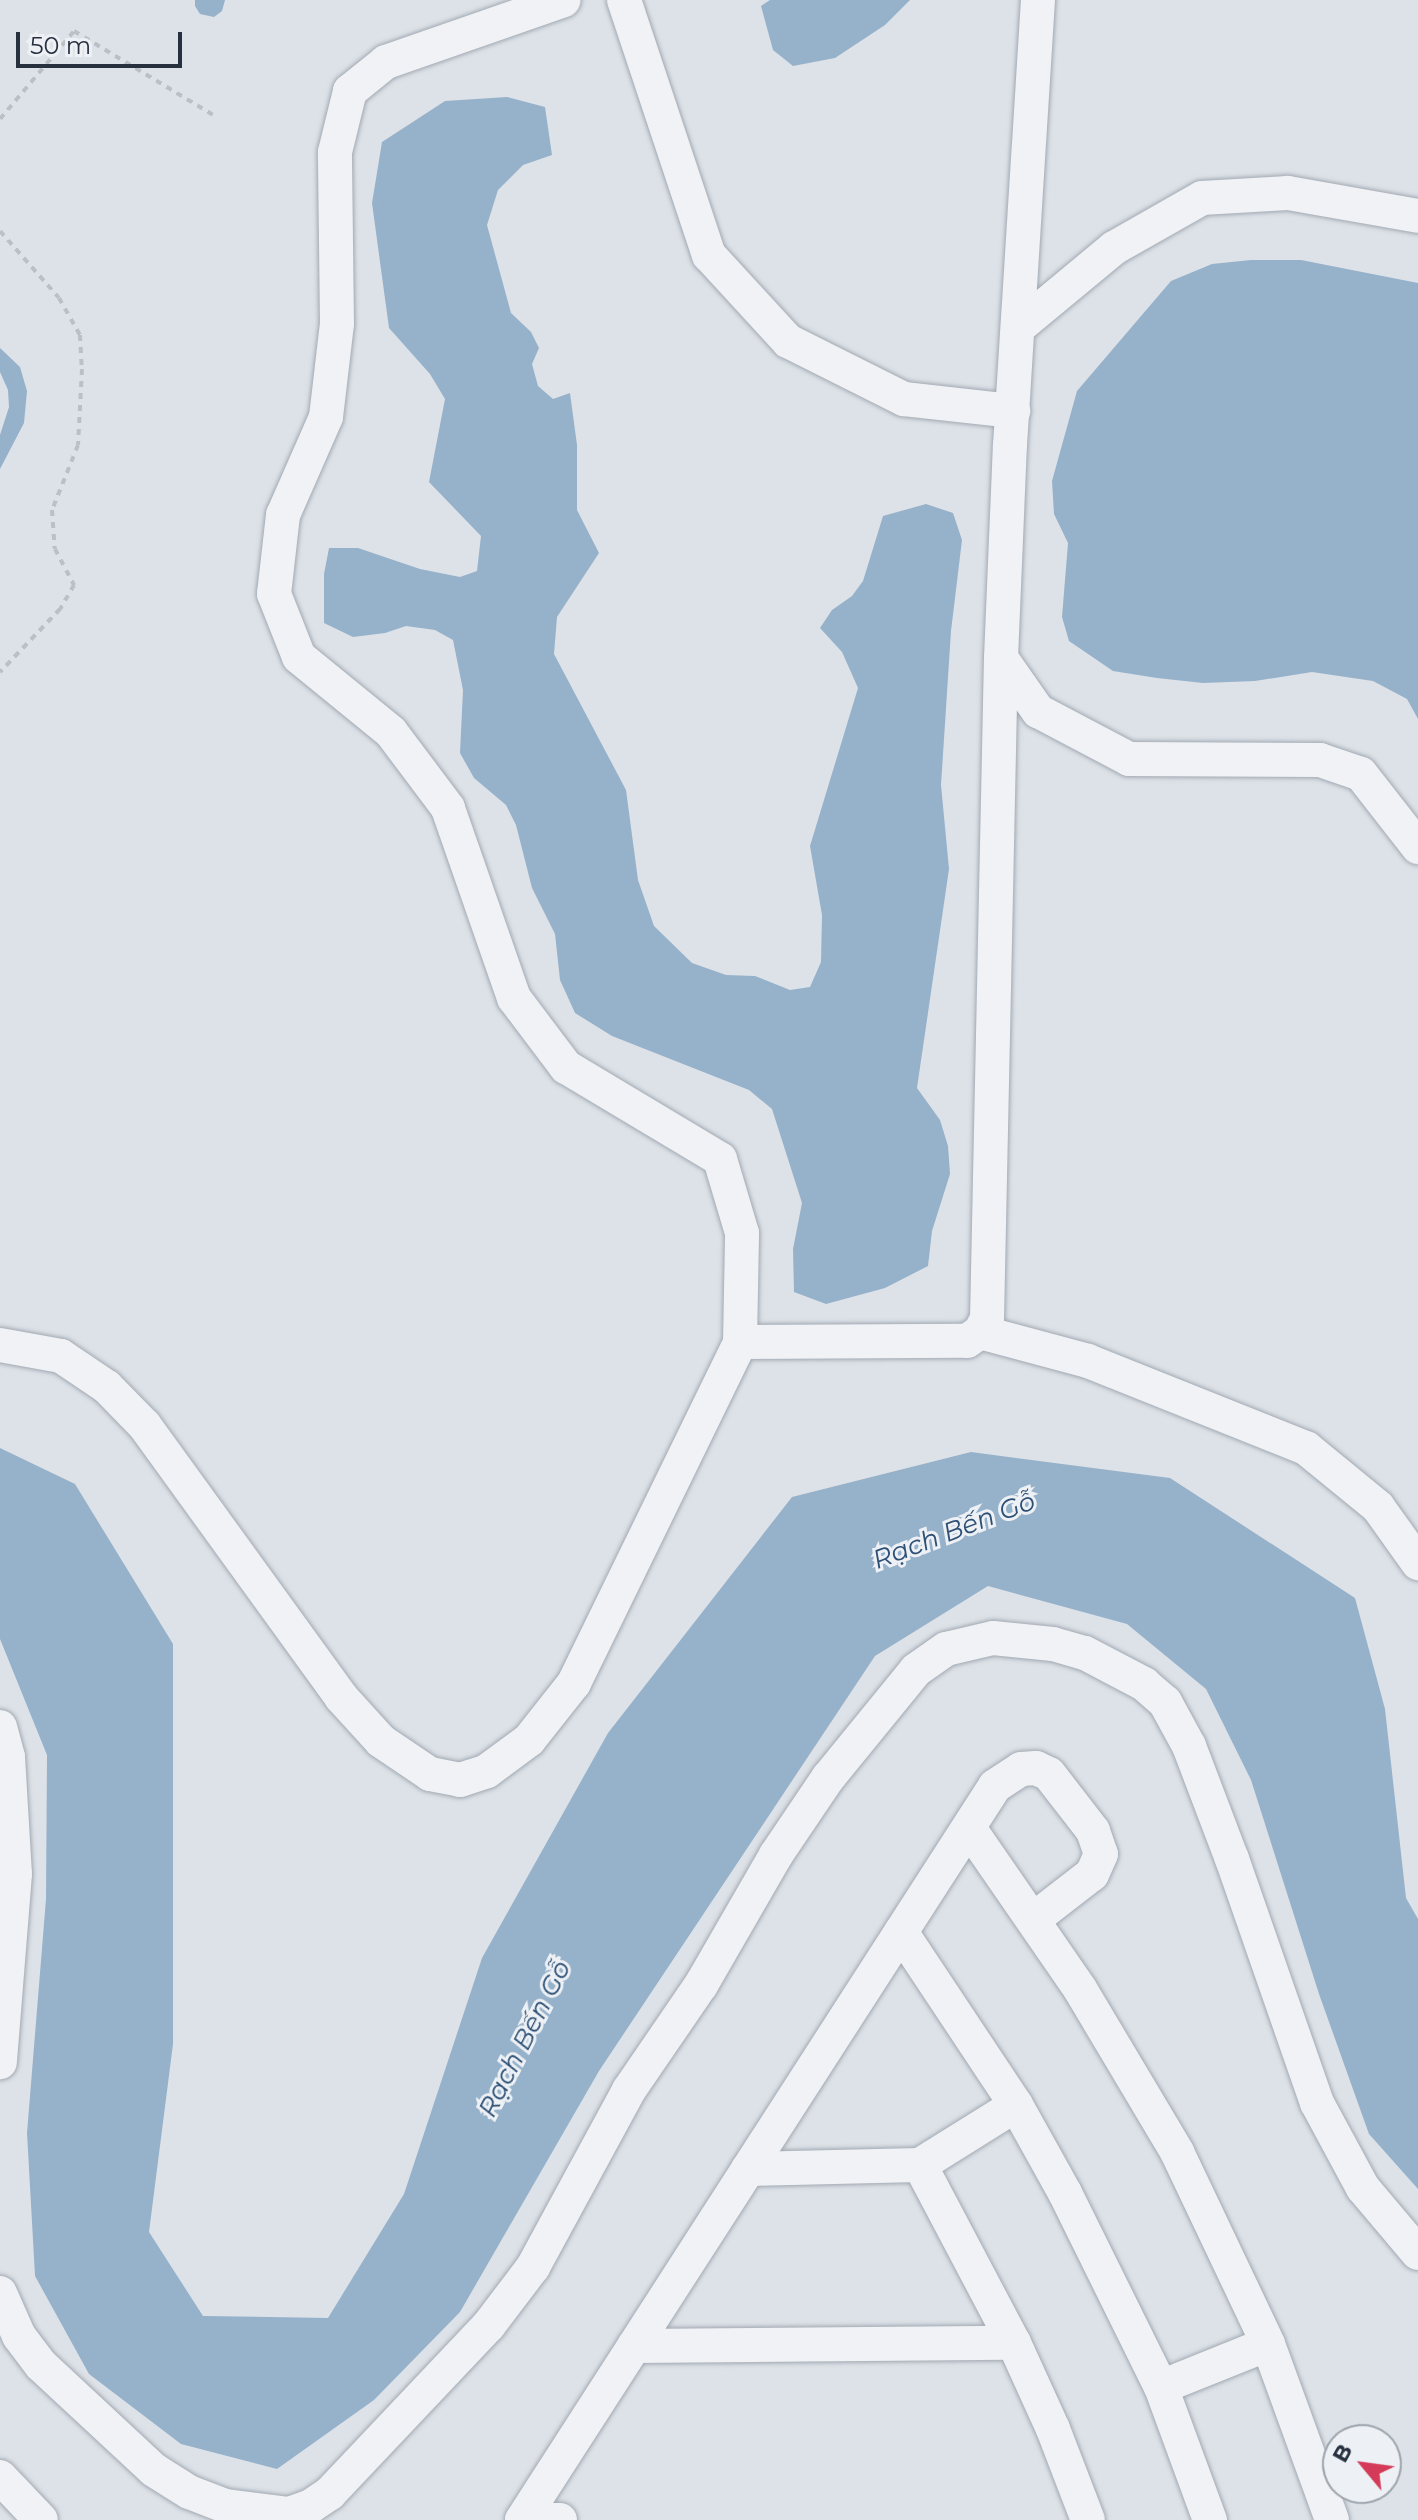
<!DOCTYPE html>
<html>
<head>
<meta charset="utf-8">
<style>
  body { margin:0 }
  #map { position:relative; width:1418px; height:2520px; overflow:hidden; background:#dde2e8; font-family:Montserrat,sans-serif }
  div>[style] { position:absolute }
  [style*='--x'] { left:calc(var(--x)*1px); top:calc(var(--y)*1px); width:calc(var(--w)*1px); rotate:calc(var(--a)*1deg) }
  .water>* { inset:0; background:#96b1ca }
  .path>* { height:4px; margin-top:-2px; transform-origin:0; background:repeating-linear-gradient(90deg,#bbc0c6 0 6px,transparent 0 12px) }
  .roads { filter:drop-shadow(0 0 2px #a2a9b2) drop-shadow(0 0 2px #a2a9b2) }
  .minor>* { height:34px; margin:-17px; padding:0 17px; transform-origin:17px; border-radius:17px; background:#f0f2f6 }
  span { translate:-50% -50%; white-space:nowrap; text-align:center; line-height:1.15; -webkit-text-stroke:6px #edf1f5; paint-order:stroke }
  .water-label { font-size:26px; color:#2e5075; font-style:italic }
  .north { position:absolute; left:1322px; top:2424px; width:80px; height:80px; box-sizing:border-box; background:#edf1f5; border:2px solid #9da4ac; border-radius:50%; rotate:299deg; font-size:22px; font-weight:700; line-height:32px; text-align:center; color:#26303f }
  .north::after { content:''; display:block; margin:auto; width:28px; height:36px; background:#d43b58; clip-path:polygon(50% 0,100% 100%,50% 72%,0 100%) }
  .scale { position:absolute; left:16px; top:32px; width:166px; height:36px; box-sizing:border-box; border:4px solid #26303f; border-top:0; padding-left:10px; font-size:24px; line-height:28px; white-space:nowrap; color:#26303f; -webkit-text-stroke:6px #edf1f5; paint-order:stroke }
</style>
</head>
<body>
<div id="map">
  <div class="water">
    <i style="clip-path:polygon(225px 0,222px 11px,214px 17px,200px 14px,195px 6px,195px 0)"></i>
    <i style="clip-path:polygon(770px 0,910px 0,885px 25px,835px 58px,793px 66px,773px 50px,761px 6px)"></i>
    <i style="clip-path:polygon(507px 97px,545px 107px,552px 155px,523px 165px,498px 190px,487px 225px,511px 313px,531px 332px,539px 348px,532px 364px,538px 386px,553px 399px,570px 393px,577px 445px,577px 510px,599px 553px,557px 617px,554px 654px,626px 790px,638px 880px,654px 926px,692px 963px,726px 975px,755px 976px,790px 990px,810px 987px,821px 962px,822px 915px,810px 846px,858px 688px,842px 652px,820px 628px,832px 610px,852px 596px,863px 581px,883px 516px,926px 504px,953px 513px,962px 540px,951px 631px,941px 785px,949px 869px,917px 1088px,940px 1120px,948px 1146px,950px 1174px,932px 1231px,928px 1266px,885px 1288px,826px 1304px,794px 1292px,793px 1249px,802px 1203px,772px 1109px,749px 1090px,612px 1036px,575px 1013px,560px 980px,555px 934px,532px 888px,516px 825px,506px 805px,474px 778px,460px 753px,463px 690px,453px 640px,435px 630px,406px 626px,385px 633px,353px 637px,324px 623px,324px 574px,329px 548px,358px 548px,420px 569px,460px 577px,477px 571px,481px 536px,429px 482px,445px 399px,430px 374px,389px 328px,372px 203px,382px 142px,445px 101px)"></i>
    <i style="clip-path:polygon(1251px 260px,1301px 260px,1418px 283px,1418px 719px,1407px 699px,1373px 681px,1312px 672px,1255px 681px,1203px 683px,1157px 678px,1113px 671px,1069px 641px,1062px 617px,1068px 543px,1054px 514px,1052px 481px,1077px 391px,1171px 281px,1212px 264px)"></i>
    <i style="clip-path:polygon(0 348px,20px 367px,27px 391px,24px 423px,0 469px,0 435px,9px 407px,8px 390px,0 372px)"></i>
    <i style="clip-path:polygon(0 1448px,75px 1484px,173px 1644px,173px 2044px,149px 2232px,203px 2316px,328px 2318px,404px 2194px,482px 1958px,608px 1733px,792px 1497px,971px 1452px,1170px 1478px,1355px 1598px,1385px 1709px,1406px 1898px,1418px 1919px,1418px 2189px,1369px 2134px,1319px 1994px,1251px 1780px,1206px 1689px,1127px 1624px,988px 1586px,875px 1656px,599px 2071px,460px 2312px,374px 2400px,277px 2469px,181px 2444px,89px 2374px,35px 2276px,27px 2133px,46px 1899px,47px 1755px,0 1639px)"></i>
  </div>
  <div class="path">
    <i style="--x:0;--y:119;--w:115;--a:-49.9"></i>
    <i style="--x:74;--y:31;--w:165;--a:31.1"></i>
    <i style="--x:0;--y:231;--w:89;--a:48.6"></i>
    <i style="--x:59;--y:298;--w:43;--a:60.4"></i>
    <i style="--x:80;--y:335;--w:34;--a:87"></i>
    <i style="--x:82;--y:369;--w:76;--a:93"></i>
    <i style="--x:78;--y:445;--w:70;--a:111.8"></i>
    <i style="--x:52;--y:510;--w:39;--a:86"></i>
    <i style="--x:55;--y:549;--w:41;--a:62.2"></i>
    <i style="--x:74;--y:585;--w:28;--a:120"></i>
    <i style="--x:60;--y:609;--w:87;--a:133.6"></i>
  </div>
  <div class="roads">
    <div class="minor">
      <i style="--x:624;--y:0;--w:269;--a:71.6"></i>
      <i style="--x:709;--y:255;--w:117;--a:47.4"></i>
      <i style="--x:788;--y:341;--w:130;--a:26.6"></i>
      <i style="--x:904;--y:399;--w:110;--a:6.3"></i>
      <i style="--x:1020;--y:326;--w:122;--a:-39.7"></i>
      <i style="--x:1114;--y:248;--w:101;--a:-29.6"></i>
      <i style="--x:1202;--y:198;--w:86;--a:-3.3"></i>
      <i style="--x:1288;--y:193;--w:132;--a:10"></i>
      <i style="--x:1001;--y:658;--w:65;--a:55.1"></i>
      <i style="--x:1038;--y:711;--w:103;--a:27.8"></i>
      <i style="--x:1129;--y:759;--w:191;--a:0.3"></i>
      <i style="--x:1320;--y:760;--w:43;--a:18.9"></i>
      <i style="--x:1361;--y:774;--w:93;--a:52"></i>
      <i style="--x:980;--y:1332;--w:112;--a:15"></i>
      <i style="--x:1088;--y:1361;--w:235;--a:21.8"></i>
      <i style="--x:1306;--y:1448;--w:93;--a:39.3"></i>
      <i style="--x:1378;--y:1507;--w:69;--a:54.5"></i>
      <i style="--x:740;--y:1342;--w:227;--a:-0.3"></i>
      <i style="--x:967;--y:1341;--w:16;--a:-35"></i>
      <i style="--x:980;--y:1332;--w:15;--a:-62"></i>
      <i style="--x:987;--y:1319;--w:661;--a:-88.79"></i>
      <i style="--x:1001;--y:658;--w:213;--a:-87.6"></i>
      <i style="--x:1010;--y:445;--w:446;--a:-86.4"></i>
      <i style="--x:0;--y:1345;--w:62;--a:10.2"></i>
      <i style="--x:61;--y:1356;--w:55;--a:34"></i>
      <i style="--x:107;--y:1387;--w:54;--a:45.7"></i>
      <i style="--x:145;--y:1426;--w:334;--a:54.1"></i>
      <i style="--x:341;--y:1697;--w:59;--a:47.7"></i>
      <i style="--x:381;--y:1741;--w:59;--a:34"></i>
      <i style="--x:430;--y:1774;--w:31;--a:11"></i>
      <i style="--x:460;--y:1780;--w:28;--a:-18"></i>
      <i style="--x:487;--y:1771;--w:52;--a:-36.4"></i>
      <i style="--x:529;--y:1740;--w:73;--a:-51.7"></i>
      <i style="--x:574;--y:1683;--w:379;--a:-64"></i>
      <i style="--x:740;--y:1342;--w:109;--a:-88.9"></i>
      <i style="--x:742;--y:1233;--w:77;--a:-106.6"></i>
      <i style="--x:720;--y:1159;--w:179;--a:-149.1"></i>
      <i style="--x:566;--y:1067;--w:86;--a:-127"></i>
      <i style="--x:514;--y:998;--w:201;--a:-109.2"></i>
      <i style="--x:448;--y:808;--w:95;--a:-126.9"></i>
      <i style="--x:391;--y:732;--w:119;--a:-140.8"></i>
      <i style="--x:299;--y:657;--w:68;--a:-111.6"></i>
      <i style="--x:274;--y:594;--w:80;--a:-83.5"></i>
      <i style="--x:283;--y:515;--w:107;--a:-66.3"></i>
      <i style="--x:326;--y:417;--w:94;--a:-83.3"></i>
      <i style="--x:337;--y:324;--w:172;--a:-90.7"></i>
      <i style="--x:335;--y:152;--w:63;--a:-76.2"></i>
      <i style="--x:350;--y:91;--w:46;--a:-38.9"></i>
      <i style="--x:386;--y:62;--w:188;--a:-19.2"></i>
      <i style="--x:0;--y:1727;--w:31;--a:75"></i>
      <i style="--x:8;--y:1757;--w:117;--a:86.6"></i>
      <i style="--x:15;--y:1874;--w:189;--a:94.6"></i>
      <i style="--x:969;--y:1828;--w:196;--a:55.4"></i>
      <i style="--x:1080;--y:1989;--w:190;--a:59.2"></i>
      <i style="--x:1177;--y:2152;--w:212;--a:64.6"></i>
      <i style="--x:1268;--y:2344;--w:187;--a:70"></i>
      <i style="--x:901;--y:1932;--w:208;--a:56.4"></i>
      <i style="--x:1016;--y:2105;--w:101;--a:60.9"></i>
      <i style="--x:1065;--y:2193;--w:216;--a:63.7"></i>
      <i style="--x:1161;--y:2387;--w:142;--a:69.8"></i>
      <i style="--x:920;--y:2165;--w:201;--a:62.2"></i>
      <i style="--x:1014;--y:2343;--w:94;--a:65.6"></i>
      <i style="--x:1053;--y:2429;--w:97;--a:69"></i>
      <i style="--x:748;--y:2169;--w:172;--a:-1.3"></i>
      <i style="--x:920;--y:2165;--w:113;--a:-32"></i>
      <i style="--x:0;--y:2293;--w:47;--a:66.2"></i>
      <i style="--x:19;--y:2336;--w:36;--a:53"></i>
      <i style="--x:41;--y:2365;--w:154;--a:42.9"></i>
      <i style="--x:154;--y:2470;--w:41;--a:32.2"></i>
      <i style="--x:189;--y:2492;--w:40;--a:21"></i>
      <i style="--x:226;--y:2506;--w:64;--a:7.2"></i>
      <i style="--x:289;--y:2514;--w:23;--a:-20"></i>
      <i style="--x:311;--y:2506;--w:23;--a:-34"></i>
      <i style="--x:330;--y:2493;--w:231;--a:-46.6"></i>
      <i style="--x:489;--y:2325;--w:73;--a:-52.8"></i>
      <i style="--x:533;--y:2267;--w:201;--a:-61.5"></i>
      <i style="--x:629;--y:2090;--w:127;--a:-55.6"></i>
      <i style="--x:701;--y:1985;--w:150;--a:-60"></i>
      <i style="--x:776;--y:1855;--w:93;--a:-56"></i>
      <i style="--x:828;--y:1778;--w:139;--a:-50.8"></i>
      <i style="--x:916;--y:1670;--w:37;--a:-35"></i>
      <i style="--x:946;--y:1649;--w:48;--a:-13.2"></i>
      <i style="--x:993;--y:1638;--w:60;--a:5.7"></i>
      <i style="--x:1053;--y:1644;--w:33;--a:16"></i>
      <i style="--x:1085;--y:1653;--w:67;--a:27.7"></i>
      <i style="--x:1144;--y:1684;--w:28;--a:41"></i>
      <i style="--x:1165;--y:1702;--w:50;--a:61.4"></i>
      <i style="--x:1189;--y:1746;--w:121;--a:69.2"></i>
      <i style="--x:1232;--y:1859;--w:258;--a:70.8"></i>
      <i style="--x:1317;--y:2103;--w:97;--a:61.6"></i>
      <i style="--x:1363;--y:2188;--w:85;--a:49.8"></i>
      <i style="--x:634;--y:2346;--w:380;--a:-0.5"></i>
      <i style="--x:1161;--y:2387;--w:115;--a:-21.9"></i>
      <i style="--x:0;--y:2477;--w:59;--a:46.4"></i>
      <i style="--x:522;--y:2520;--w:873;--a:-57.2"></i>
      <i style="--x:995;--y:1786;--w:31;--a:-33"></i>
      <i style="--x:1021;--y:1769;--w:15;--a:-4"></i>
      <i style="--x:1036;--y:1768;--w:14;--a:25"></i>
      <i style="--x:1049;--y:1774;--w:72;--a:52.3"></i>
      <i style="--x:1093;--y:1831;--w:24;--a:71"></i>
      <i style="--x:1101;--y:1854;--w:22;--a:114"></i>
      <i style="--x:1092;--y:1874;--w:73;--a:142.2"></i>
      <i style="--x:522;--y:2520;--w:38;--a:0"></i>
    </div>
  </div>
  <div class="water-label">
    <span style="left:954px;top:1531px;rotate:-21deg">Rạch Bến Gỗ</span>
    <span style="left:525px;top:2039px;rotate:-63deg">Rạch Bến Gỗ</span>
  </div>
  <div class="north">B</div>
  <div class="scale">50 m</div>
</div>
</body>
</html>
